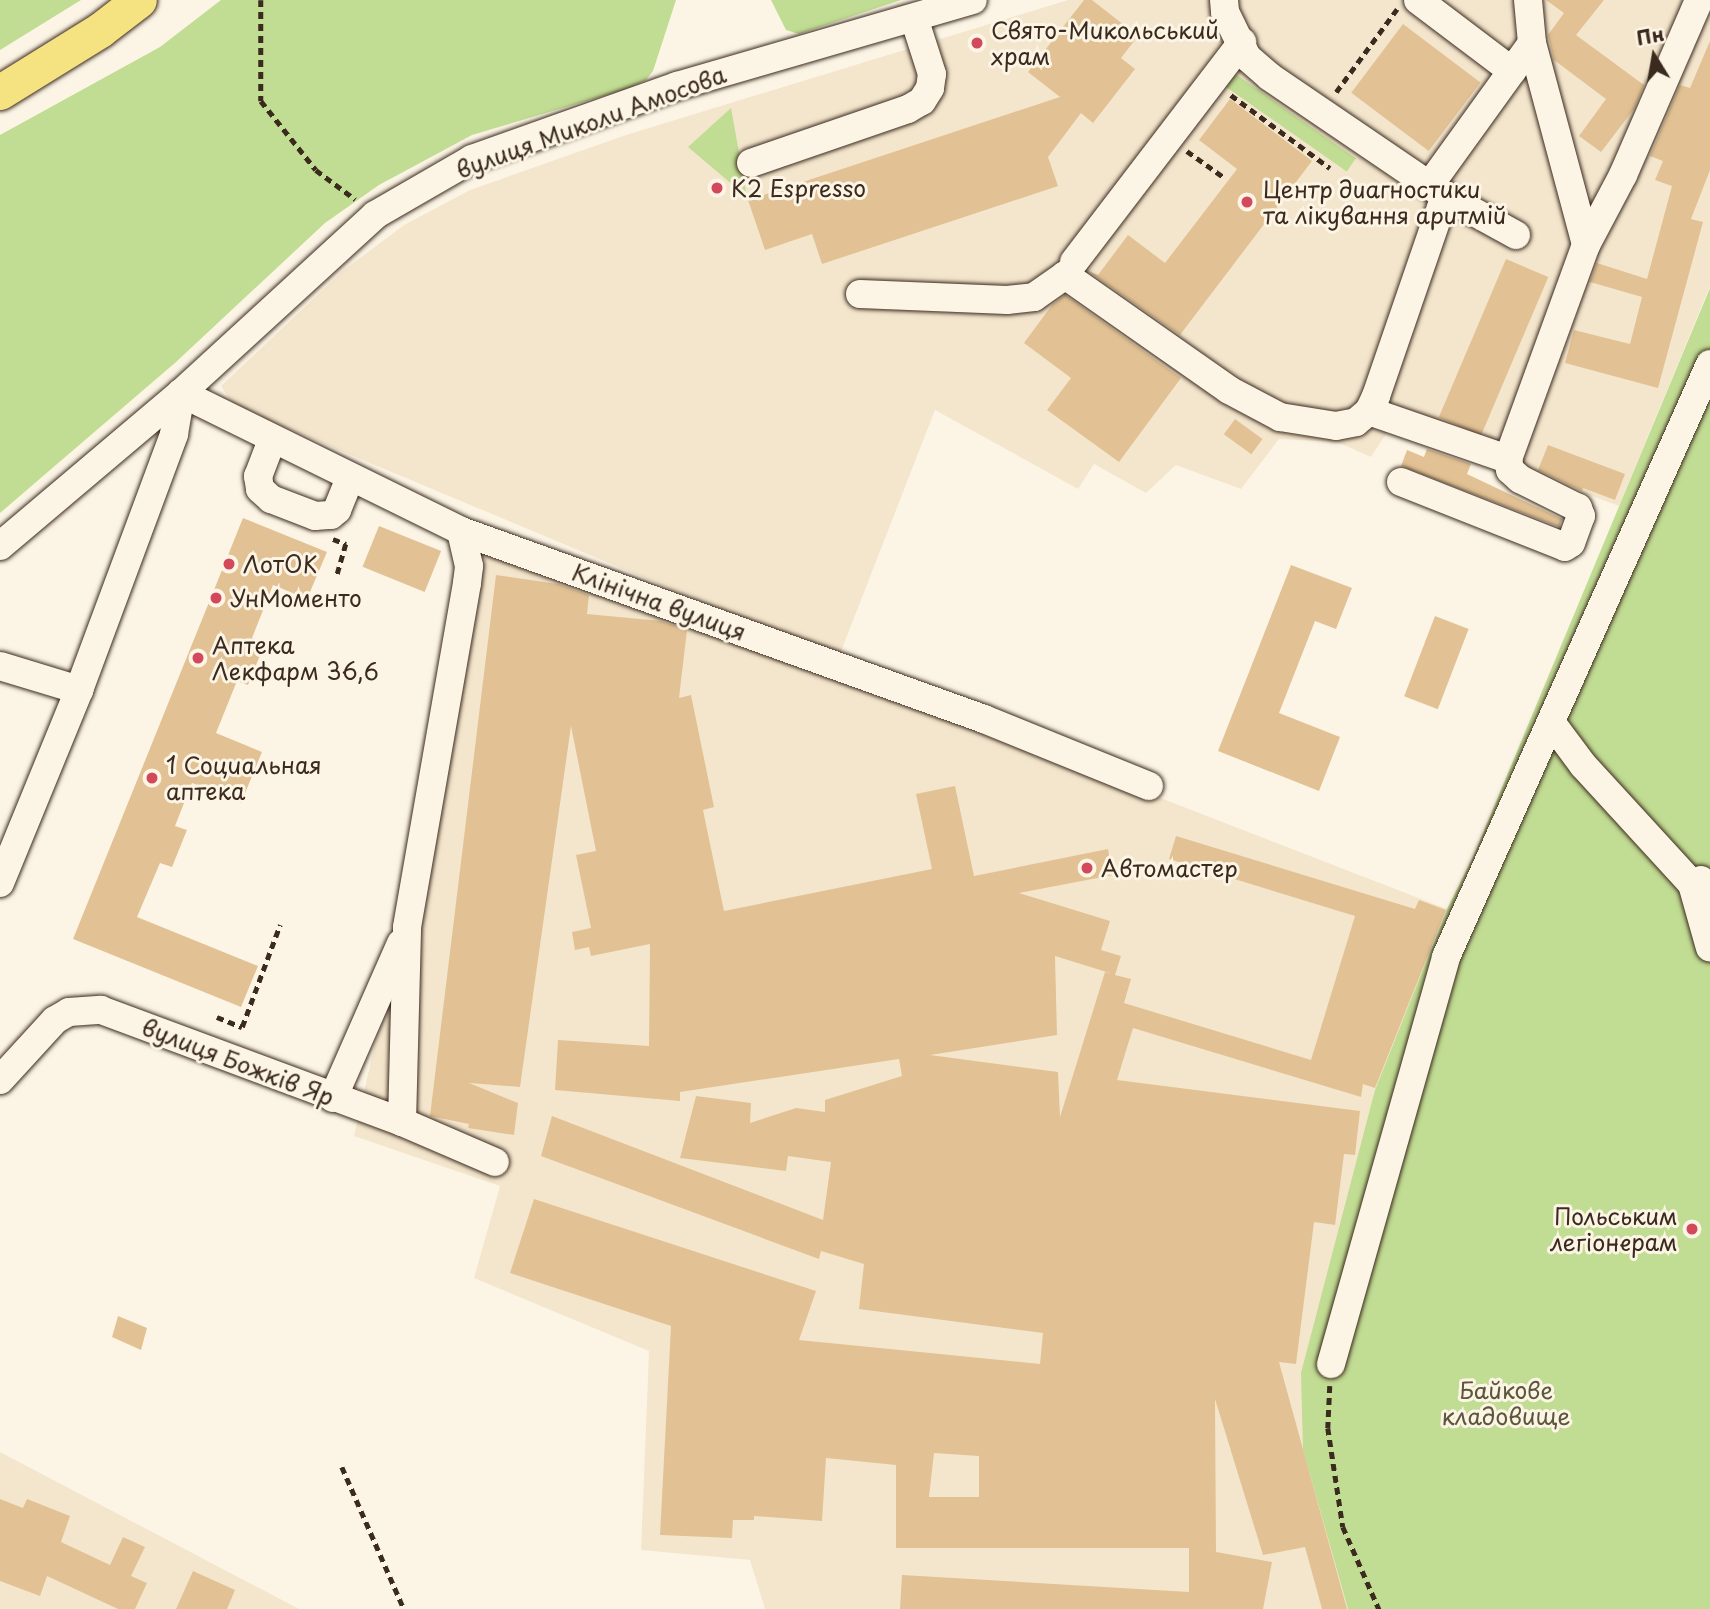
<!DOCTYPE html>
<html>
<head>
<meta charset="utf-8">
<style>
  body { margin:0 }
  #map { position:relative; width:1710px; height:1609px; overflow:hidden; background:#fcf5e5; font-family:"Playpen Sans",sans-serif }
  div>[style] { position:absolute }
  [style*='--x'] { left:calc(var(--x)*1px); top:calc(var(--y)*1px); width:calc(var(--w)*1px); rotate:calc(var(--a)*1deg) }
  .built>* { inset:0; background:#f4e6cd }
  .green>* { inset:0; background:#c1dc93; transform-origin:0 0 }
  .building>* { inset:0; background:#e2c294; transform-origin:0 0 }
  .path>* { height:4.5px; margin-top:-2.25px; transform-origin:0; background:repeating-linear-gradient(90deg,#3b2a1e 0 7px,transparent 0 12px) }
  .roads { filter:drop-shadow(0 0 2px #3b2a1e) drop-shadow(0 0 2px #3b2a1e) }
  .minor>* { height:28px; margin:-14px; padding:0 14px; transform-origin:14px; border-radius:14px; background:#fcf5e5 }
  .major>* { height:35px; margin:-17.5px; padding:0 17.5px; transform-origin:17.5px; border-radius:17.5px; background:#f5e382 }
  .dots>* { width:19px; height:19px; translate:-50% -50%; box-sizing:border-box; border:4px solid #fcf5e5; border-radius:50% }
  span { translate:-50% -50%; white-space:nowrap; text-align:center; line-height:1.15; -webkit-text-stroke:6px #fcf5e5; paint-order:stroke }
  .poi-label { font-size:23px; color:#3b2a1e }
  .left { translate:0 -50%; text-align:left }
  .right { translate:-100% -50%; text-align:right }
  .street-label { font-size:23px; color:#3b2a1e }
  .park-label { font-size:23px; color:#5c563b }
  .north { position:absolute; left:1619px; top:21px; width:70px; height:70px; -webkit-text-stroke:5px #fcf5e5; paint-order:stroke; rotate:349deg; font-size:19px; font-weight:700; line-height:28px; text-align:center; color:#3b2a1e }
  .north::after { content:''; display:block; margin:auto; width:24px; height:32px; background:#3b2a1e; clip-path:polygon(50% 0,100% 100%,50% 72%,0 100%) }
</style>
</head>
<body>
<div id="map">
  <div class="built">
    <i style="clip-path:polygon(1068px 0,1710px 0,1710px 286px,1619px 506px,1393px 423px,1371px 457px,1337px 442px,1279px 439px,1241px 489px,1176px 465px,1146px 493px,1094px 464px,1078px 489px,935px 410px,838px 659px,234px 406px,221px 386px,344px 270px,404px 225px,470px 190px,626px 135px)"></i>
    <i style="clip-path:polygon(490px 538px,1447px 909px,1375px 1090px,1303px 1450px,1348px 1609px,765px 1609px,750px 1560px,641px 1550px,649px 1351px,474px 1278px,500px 1186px,354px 1136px)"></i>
    <i style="clip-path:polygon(0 1452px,299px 1609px,0 1609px)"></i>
  </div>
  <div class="green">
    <i style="clip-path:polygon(0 0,81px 0,0 50px)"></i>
    <i style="clip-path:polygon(221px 0,676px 0,653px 71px,646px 80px,627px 89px,472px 135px,379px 185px,325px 223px,176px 362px,0 513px,0 135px,160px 47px)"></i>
    <i style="clip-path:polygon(771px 0,901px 0,799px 34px,786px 30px)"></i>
    <i style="left:1224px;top:66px;width:161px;height:16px;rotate:35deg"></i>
    <i style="clip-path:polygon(731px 108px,747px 197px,688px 147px)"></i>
    <i style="clip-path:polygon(1710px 288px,1710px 1609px,1348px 1609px,1303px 1450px,1301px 1373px,1375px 1090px,1447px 909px,1473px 857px)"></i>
  </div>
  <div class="building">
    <i style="clip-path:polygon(1084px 0,1092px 0,1138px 36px,1121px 58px,1135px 69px,1093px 123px,1081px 113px,1048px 157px,1058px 186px,822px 264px,812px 234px,765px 250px,748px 200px,1060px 97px,1028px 72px)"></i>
    <i style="clip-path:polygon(1546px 0,1604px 0,1576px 35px,1644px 85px,1634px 109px,1601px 152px,1579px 136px,1606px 99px,1554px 60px,1548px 35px,1564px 13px)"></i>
    <i style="left:1403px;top:24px;width:97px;height:86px;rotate:37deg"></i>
    <i style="clip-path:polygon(1710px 41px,1710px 170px,1691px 219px,1703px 222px,1658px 388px,1565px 363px,1574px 330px,1630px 344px,1642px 297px,1590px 282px,1597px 263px,1647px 279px,1672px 186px,1655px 180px,1663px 161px,1650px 156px,1680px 85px,1690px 88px)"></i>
    <i style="clip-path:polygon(1230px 99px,1312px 161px,1180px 335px,1088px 271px,1098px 275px,1128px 235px,1165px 263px,1237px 169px,1199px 140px)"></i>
    <i style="left:1506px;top:259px;width:46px;height:172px;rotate:23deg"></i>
    <i style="clip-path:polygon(1065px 295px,1181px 378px,1119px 462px,1047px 410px,1071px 378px,1024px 343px,1052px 305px)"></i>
    <i style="left:1235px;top:419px;width:34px;height:19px;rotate:36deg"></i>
    <i style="clip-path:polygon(1548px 445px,1625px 474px,1615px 500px,1583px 488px,1582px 491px,1538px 470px)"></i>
    <i style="clip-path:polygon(1427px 449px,1471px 464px,1467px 474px,1562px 519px,1559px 527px,1401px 466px,1407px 450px,1424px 457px)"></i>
    <i style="clip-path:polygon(243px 518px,327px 552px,307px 599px,273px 585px,252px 638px,265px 643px,248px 685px,237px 681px,216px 733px,262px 752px,241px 803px,192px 783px,175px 826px,187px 830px,172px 867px,160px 863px,137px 917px,258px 966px,241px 1007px,73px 939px)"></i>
    <i style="left:379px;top:526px;width:67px;height:44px;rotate:22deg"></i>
    <i style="clip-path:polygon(1291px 565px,1352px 588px,1336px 629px,1315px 621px,1279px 713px,1340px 737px,1319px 791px,1218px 751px)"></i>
    <i style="clip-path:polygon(evenodd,496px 575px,558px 584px,589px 595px,587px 614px,661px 621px,687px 630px,679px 698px,691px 695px,714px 807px,703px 810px,724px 911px,932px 869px,916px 794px,955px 786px,974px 876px,1108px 849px,1113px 875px,1019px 893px,1110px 921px,1101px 950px,1121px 956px,1115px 975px,1131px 979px,1124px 1003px,1311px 1060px,1355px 916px,1169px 859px,1176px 836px,1415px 909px,1419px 900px,1446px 910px,1375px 1088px,1363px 1084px,1361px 1097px,1133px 1028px,1117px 1080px,1360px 1111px,1355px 1155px,1344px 1154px,1335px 1225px,1314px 1222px,1296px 1364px,1279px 1362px,1347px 1609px,1322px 1609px,1305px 1547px,1263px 1555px,1215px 1399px,1216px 1552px,1272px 1562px,1263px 1609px,900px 1609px,902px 1575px,1189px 1592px,1189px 1548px,896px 1548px,896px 1465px,826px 1458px,822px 1521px,754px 1516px,754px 1520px,733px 1520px,732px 1538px,660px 1535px,671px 1326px,510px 1273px,534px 1199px,816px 1291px,799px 1340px,1040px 1364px,1043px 1333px,859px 1309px,864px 1264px,821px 1251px,819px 1259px,541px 1156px,552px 1116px,823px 1220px,831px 1162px,788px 1156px,786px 1171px,680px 1158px,696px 1096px,751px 1103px,750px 1123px,796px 1108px,825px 1112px,825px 1100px,902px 1076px,899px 1059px,680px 1092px,680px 1101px,555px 1090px,558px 1040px,649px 1046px,650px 944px,591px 956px,589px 947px,575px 950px,572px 932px,591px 928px,576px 855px,596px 851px,571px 726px,520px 1087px,469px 1083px,518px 1103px,514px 1135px,468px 1128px,469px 1124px,430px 1116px,496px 575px,1055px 956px,1113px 974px,1105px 972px,1060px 1117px,1058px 1072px,930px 1055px,1057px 1035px,1055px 956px,496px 575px,934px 1453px,979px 1456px,979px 1497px,929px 1497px,934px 1453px)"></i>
    <i style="left:1435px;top:616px;width:36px;height:86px;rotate:21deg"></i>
    <i style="clip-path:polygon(118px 1316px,147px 1328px,141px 1350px,112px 1337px)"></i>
    <i style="clip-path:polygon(0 1499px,23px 1508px,27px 1499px,70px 1516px,61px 1542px,110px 1565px,123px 1537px,145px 1547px,131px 1576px,147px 1583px,135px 1609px,118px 1609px,47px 1576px,40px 1596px,0 1581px)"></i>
    <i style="clip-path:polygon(193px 1571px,235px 1590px,227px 1609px,176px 1609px)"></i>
  </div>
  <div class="path">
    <i style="--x:261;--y:0;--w:101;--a:90"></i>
    <i style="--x:261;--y:101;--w:88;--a:51.4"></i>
    <i style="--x:316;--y:170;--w:49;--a:36.6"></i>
    <i style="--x:1336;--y:92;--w:103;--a:-53.7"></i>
    <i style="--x:1231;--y:95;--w:123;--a:36.4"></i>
    <i style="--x:1187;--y:151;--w:47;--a:35.4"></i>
    <i style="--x:333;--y:539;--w:14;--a:21"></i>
    <i style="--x:346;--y:544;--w:35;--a:106"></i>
    <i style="--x:217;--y:1017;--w:27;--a:22"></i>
    <i style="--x:242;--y:1027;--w:109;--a:-69.6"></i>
    <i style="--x:1330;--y:1386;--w:42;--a:92.7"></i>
    <i style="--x:1328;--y:1428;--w:100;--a:81.4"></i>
    <i style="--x:1343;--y:1527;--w:90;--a:66.3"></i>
    <i style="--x:342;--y:1467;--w:155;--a:66.4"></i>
  </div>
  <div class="roads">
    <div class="minor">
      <i style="--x:1224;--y:0;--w:12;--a:85"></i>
      <i style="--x:1225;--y:12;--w:50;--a:63.9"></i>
      <i style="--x:1247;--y:57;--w:30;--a:41"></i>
      <i style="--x:1270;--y:77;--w:212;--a:34.2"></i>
      <i style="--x:1445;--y:196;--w:81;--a:28.8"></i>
      <i style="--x:1418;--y:0;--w:118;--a:37.1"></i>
      <i style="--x:1528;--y:0;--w:43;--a:84.7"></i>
      <i style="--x:1532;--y:43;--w:209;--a:75"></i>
      <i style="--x:751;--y:163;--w:166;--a:-19"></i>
      <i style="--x:908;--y:109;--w:16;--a:-30"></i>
      <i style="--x:922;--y:101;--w:15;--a:-58"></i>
      <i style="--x:930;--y:88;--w:14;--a:-82"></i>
      <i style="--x:932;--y:74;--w:59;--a:-107.8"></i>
      <i style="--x:1429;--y:186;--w:176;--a:-54.2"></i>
      <i style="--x:1074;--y:262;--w:277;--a:-52.6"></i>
      <i style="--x:860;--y:294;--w:147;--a:2.3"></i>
      <i style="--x:1007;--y:300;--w:27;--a:-6"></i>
      <i style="--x:1034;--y:297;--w:38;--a:-35"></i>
      <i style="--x:1065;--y:275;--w:200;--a:35"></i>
      <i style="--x:1229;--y:390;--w:58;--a:27.9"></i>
      <i style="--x:1280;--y:417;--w:57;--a:9.1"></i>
      <i style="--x:1336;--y:426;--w:20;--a:-11"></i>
      <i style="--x:1356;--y:422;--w:17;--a:-40"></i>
      <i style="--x:1369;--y:411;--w:17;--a:-65"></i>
      <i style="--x:1376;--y:396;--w:212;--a:-71"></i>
      <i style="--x:181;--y:393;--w:312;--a:26.2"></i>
      <i style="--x:461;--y:531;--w:556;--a:19.77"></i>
      <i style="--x:984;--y:719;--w:178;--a:22.1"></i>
      <i style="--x:1369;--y:411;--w:147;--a:19.1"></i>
      <i style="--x:1508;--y:459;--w:228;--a:-70"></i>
      <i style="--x:1586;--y:245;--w:79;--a:-62.1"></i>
      <i style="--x:1623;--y:175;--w:191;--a:-66.5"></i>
      <i style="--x:272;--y:440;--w:39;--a:111"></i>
      <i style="--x:258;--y:476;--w:13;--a:81"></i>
      <i style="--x:260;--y:489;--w:15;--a:42"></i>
      <i style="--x:271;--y:499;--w:47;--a:21.1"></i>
      <i style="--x:315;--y:516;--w:16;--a:-4"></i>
      <i style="--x:331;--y:515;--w:8;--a:-40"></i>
      <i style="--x:337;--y:510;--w:35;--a:-68"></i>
      <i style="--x:1401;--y:482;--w:176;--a:21.6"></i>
      <i style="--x:1565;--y:547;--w:7;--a:-34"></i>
      <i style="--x:1571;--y:543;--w:29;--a:-70"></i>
      <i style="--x:1581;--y:516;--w:9;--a:-111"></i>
      <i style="--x:1578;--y:508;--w:65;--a:-153.4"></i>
      <i style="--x:1520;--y:479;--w:13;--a:-138"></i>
      <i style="--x:1510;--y:470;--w:11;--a:-100"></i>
      <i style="--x:0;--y:546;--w:237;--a:-40.2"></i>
      <i style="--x:181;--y:393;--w:263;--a:-42.5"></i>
      <i style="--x:375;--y:215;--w:112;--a:-30"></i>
      <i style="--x:472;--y:159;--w:218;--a:-19.6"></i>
      <i style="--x:677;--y:86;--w:308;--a:-16.2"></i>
      <i style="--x:0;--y:666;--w:83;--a:16.9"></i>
      <i style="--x:1551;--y:722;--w:54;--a:53.3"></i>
      <i style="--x:1583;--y:765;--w:161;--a:47.5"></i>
      <i style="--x:1692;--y:884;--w:21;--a:29"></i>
      <i style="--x:1701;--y:880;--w:10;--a:156"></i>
      <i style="--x:1692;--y:884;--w:66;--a:74.3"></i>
      <i style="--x:0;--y:883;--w:209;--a:-67.7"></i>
      <i style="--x:79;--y:690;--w:273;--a:-69.6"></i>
      <i style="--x:174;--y:434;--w:42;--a:-80.3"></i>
      <i style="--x:0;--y:1080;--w:81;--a:-47.5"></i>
      <i style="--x:55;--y:1020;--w:16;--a:-30"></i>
      <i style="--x:69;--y:1012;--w:32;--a:-4"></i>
      <i style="--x:101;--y:1010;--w:321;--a:20.4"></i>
      <i style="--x:402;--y:1122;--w:101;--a:23.3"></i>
      <i style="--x:333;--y:1098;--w:169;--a:-66.3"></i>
      <i style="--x:402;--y:1122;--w:195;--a:-88.5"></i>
      <i style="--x:407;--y:927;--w:349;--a:-80.1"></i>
      <i style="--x:467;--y:583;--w:17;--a:-83"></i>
      <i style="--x:469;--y:566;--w:36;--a:-103"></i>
      <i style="--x:1331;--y:1364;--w:423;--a:-74.2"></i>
      <i style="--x:1446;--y:957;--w:649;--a:-66"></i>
    </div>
    <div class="major">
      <i style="--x:0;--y:92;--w:118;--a:-31.8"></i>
      <i style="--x:100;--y:30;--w:49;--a:-37.6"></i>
    </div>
  </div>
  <div class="dots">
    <i style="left:977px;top:43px;background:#d1495b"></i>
    <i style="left:717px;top:188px;background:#d1495b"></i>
    <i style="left:1247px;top:202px;background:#d1495b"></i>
    <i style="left:229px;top:564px;background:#d1495b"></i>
    <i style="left:216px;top:598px;background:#d1495b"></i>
    <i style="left:198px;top:658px;background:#d1495b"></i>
    <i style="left:152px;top:778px;background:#d1495b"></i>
    <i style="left:1087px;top:868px;background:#d1495b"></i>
    <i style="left:1692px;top:1229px;background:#d1495b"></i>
  </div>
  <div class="poi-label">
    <span class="left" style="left:991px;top:43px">Свято-Микольський<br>храм</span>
    <span class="left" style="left:731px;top:188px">K2 Espresso</span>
    <span class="left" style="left:1263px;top:202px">Центр диагностики<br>та лікування аритмій</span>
    <span class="left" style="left:243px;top:564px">ЛотОК</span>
    <span class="left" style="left:230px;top:598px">УнМоменто</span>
    <span class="left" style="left:212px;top:658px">Аптека<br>Лекфарм 36,6</span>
    <span class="left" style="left:166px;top:778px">1 Социальная<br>аптека</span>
    <span class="left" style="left:1101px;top:868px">Автомастер</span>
    <span class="right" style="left:1678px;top:1229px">Польським<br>легіонерам</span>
  </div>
  <div class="street-label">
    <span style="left:591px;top:122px;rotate:-20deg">вулиця Миколи Амосова</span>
    <span style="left:659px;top:602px;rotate:20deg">Клінічна вулиця</span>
    <span style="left:238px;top:1062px;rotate:21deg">вулиця Божків Яр</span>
  </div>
  <div class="park-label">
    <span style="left:1506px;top:1403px">Байкове<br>кладовище</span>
  </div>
  <div class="north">Пн</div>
</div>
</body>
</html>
